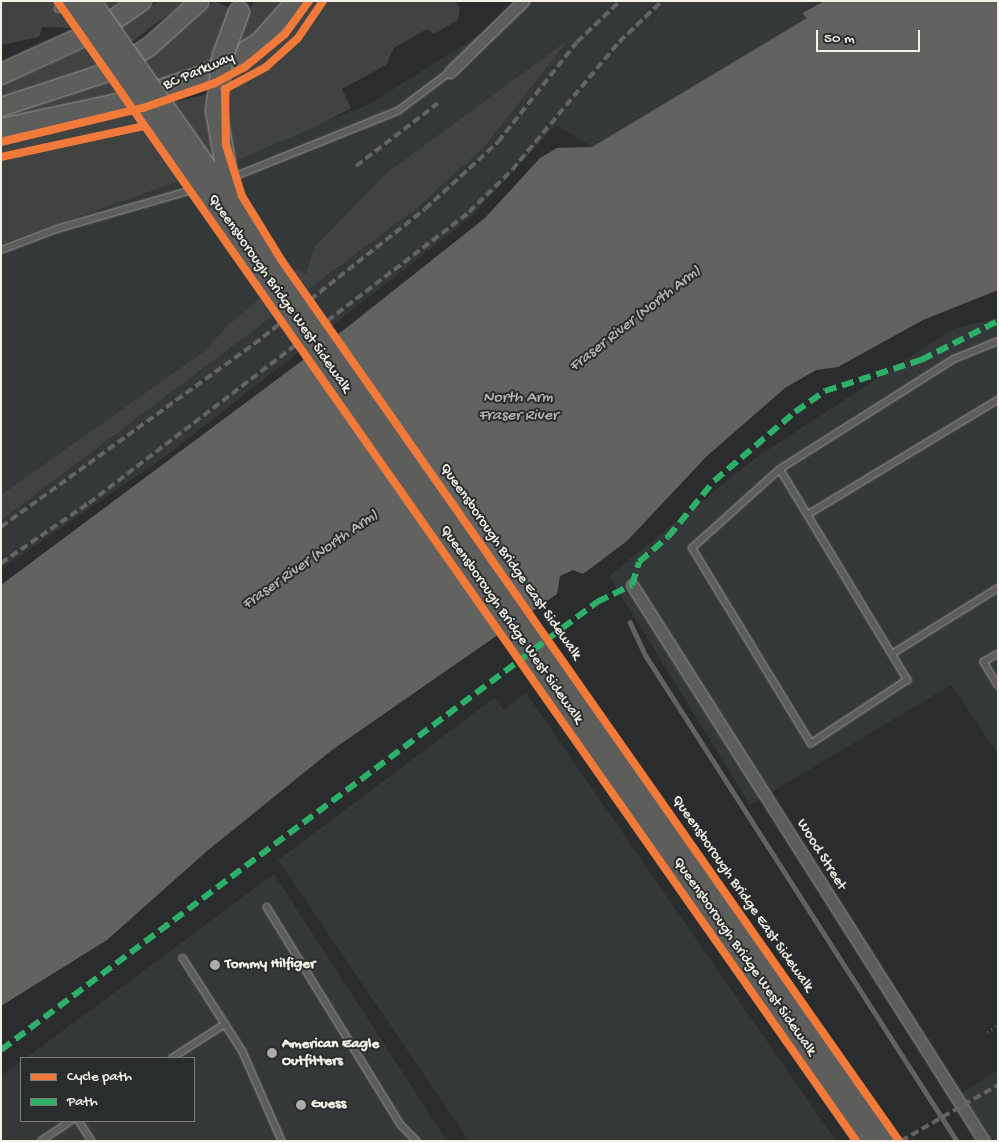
<!DOCTYPE html>
<html>
<head>
<meta charset="utf-8">
<style>
  body { margin:0 }
  #map { position:relative; width:999px; height:1142px; overflow:hidden; background:#2b2c2d; font-family:"Gochi Hand",sans-serif }
  div>[style] { position:absolute }
  [style*='--x'] { left:calc(var(--x)*1px); top:calc(var(--y)*1px); width:calc(var(--w)*1px); rotate:calc(var(--a)*1deg) }
  .built>* { inset:0; background:#353838 }
  .green>* { inset:0; background:#414242 }
  .water>* { inset:0; background:#626361 }
  .stream>* { height:4.5px; margin:-2.25px; padding:0 2.25px; transform-origin:2.25px; border-radius:2.25px; background:#626361 }
  .path>* { height:2.5px; margin-top:-1.25px; transform-origin:0; background:repeating-linear-gradient(90deg,#646464 0 1px,transparent 0 5px) }
  .roads { filter:drop-shadow(0 0 1px #979796) drop-shadow(0 0 1px #979796) }
  .service>* { height:5.5px; margin:-2.75px; padding:0 2.75px; transform-origin:2.75px; border-radius:2.75px; background:#5d5d5c }
  .minor>* { height:11px; margin:-5.5px; padding:0 5.5px; transform-origin:5.5px; border-radius:5.5px; background:#5d5d5c }
  .primary>* { height:18px; margin:-9px; padding:0 9px; transform-origin:9px; border-radius:9px; background:#5d5d5c }
  .motorway>* { height:20px; margin:-10px; padding:0 10px; transform-origin:10px; border-radius:10px; background:#5d5d5c }
  .rail>* { height:4px; margin-top:-2px; transform-origin:0; background:repeating-linear-gradient(90deg,#646464 0 8px,transparent 0 12px) }
  .bridges { filter:drop-shadow(0 0 1px #979796) drop-shadow(0 0 1px #979796) }
  .motorway-bridge>* { height:20px; margin:-10px; padding:0 10px; transform-origin:10px; border-radius:10px; background:#5d5d5c }
  .quiet>* { height:6px; margin-top:-3px; transform-origin:0; background:repeating-linear-gradient(90deg,#2db169 0 12px,transparent 0 18px) }
  .cycleway>* { height:8px; margin:-4px; padding:0 4px; transform-origin:4px; border-radius:4px; background:#f17a3a }
  .dots>* { width:14px; height:14px; translate:-50% -50%; box-sizing:border-box; border:2px solid #2a2d2e; border-radius:50% }
  span { translate:-50% -50%; white-space:nowrap; text-align:center; line-height:1.15; -webkit-text-stroke:4px #2a2d2e; paint-order:stroke }
  .street-label { font-size:15px; color:#f4f1e8 }
  .poi-label { font-size:15px; color:#f4f1e8; font-weight:700 }
  .left { translate:0 -50%; text-align:left }
  .water-label { font-size:16px; color:#b5b3ae; font-style:italic }
  .frame { position:absolute; inset:0; border:2px solid #f4f1e8; pointer-events:none }
  .legend { position:absolute; left:20px; top:1057px; width:175px; height:65px; box-sizing:border-box; background:#2a2d2e; border:1px solid #7b7b78; margin:0; padding:6px 9px; list-style:none; font-size:15px; color:#f4f1e8 }
  .legend li { display:flex; align-items:center; gap:10px; height:25px }
  .legend b { width:25px; border:1px solid #7b7b78 }
  .scale { position:absolute; left:816px; top:30px; width:104px; height:22px; box-sizing:border-box; border:2px solid #f4f1e8; border-top:0; padding-left:6px; font-size:15px; line-height:18px; white-space:nowrap; color:#f4f1e8; -webkit-text-stroke:4px #2a2d2e; paint-order:stroke }
</style>
</head>
<body>
<div id="map">
  <div class="built">
    <i style="clip-path:polygon(533px 1px,825px 1px,803px 12px,807px 18px,592px 147px,556px 125px,471px 217px,162px 459px,1px 569px,1px 245px,368px 105px)"></i>
    <i style="clip-path:polygon(998px 318px,998px 754px,951px 685px,750px 805px,609px 576px,754px 459px,953px 329px)"></i>
    <i style="clip-path:polygon(526px 693px,836px 1141px,469px 1141px,278px 860px,494px 698px,504px 710px)"></i>
    <i style="clip-path:polygon(274px 874px,447px 1141px,1px 1141px,1px 1075px,21px 1061px,21px 1121px,194px 1121px,194px 1058px,26px 1058px)"></i>
    <i style="clip-path:polygon(998px 1070px,998px 1141px,993px 1141px,962px 1093px)"></i>
  </div>
  <div class="green">
    <i style="clip-path:polygon(1px 1px,53px 1px,62px 14px,80px 1px,121px 1px,72px 28px,42px 27px,39px 37px,1px 45px)"></i>
    <i style="clip-path:polygon(159px 1px,186px 1px,98px 67px,1px 98px,1px 85px,85px 49px)"></i>
    <i style="clip-path:polygon(214px 1px,247px 15px,254px 1px,286px 1px,250px 41px,208px 65px,138px 90px,1px 122px,1px 115px,107px 81px,172px 39px)"></i>
    <i style="clip-path:polygon(312px 1px,455px 1px,460px 8px,458px 20px,434px 34px,427px 29px,394px 48px,386px 65px,342px 89px,351px 108px,315px 127px,233px 162px,1px 244px,1px 143px,212px 93px,261px 59px)"></i>
    <i style="clip-path:polygon(568px 40px,486px 145px,418px 207px,1px 520px,1px 495px,206px 350px,226px 327px,296px 268px,306px 274px,314px 247px,388px 172px)"></i>
  </div>
  <div class="water">
    <i style="clip-path:polygon(825px 1px,998px 1px,998px 290px,923px 320px,838px 367px,816px 370px,785px 388px,707px 456px,627px 541px,583px 574px,573px 570px,560px 576px,557px 594px,332px 750px,207px 851px,107px 940px,1px 1006px,1px 585px,350px 325px,485px 218px,540px 158px,557px 148px,592px 147px,807px 18px,802px 13px)"></i>
  </div>
  <div class="stream">
    <i style="--x:630;--y:622;--w:38;--a:65"></i>
    <i style="--x:646;--y:656;--w:576;--a:57.33"></i>
  </div>
  <div class="path">
    <i style="--x:987;--y:1032;--w:13;--a:-32"></i>
  </div>
  <div class="roads">
    <div class="service">
      <i style="--x:58;--y:9;--w:10;--a:-29"></i>
      <i style="--x:231;--y:178;--w:180;--a:-21.9"></i>
      <i style="--x:398;--y:111;--w:65;--a:-36.9"></i>
      <i style="--x:1;--y:250;--w:60;--a:-20.6"></i>
      <i style="--x:57;--y:229;--w:145;--a:-16.1"></i>
      <i style="--x:780;--y:469;--w:247;--a:58.8"></i>
      <i style="--x:908;--y:680;--w:116;--a:146.6"></i>
      <i style="--x:811;--y:744;--w:229;--a:-121.3"></i>
      <i style="--x:692;--y:548;--w:118;--a:-41.9"></i>
      <i style="--x:780;--y:469;--w:206;--a:-32.3"></i>
      <i style="--x:954;--y:359;--w:48;--a:-22.2"></i>
      <i style="--x:807;--y:515;--w:223;--a:-31.1"></i>
      <i style="--x:892;--y:654;--w:125;--a:-31.9"></i>
      <i style="--x:998;--y:654;--w:16;--a:150"></i>
      <i style="--x:984;--y:662;--w:27;--a:59"></i>
      <i style="--x:267;--y:907;--w:256;--a:58.4"></i>
      <i style="--x:401;--y:1125;--w:23;--a:45"></i>
      <i style="--x:183;--y:958;--w:112;--a:57.4"></i>
      <i style="--x:243;--y:1052;--w:97;--a:66.3"></i>
      <i style="--x:172;--y:1058;--w:63;--a:-32.7"></i>
      <i style="--x:79;--y:1121;--w:24;--a:57"></i>
      <i style="--x:41;--y:1141;--w:36;--a:-34"></i>
    </div>
    <div class="minor">
      <i style="--x:450;--y:72;--w:102;--a:-44.2"></i>
      <i style="--x:632;--y:585;--w:658;--a:57.66"></i>
    </div>
    <div class="primary">
      <i style="--x:1;--y:107;--w:116;--a:-18.1"></i>
      <i style="--x:111;--y:71;--w:46;--a:-32.7"></i>
      <i style="--x:150;--y:46;--w:67;--a:-42"></i>
      <i style="--x:1;--y:128;--w:120;--a:-12.1"></i>
      <i style="--x:118;--y:103;--w:95;--a:-18.4"></i>
      <i style="--x:208;--y:73;--w:60;--a:-31.3"></i>
      <i style="--x:259;--y:42;--w:55;--a:-47.9"></i>
    </div>
    <div class="motorway">
      <i style="--x:1;--y:74;--w:109;--a:-24.4"></i>
      <i style="--x:100;--y:29;--w:50;--a:-34.3"></i>
    </div>
  </div>
  <div class="rail">
    <i style="--x:356;--y:166;--w:103;--a:-37.5"></i>
    <i style="--x:1;--y:527;--w:324;--a:-35.9"></i>
    <i style="--x:263;--y:337;--w:206;--a:-38.3"></i>
    <i style="--x:425;--y:209;--w:99;--a:-42.5"></i>
    <i style="--x:498;--y:142;--w:127;--a:-51.7"></i>
    <i style="--x:577;--y:42;--w:59;--a:-43.6"></i>
    <i style="--x:1;--y:563;--w:107;--a:-34.3"></i>
    <i style="--x:89;--y:503;--w:479;--a:-37.4"></i>
    <i style="--x:469;--y:212;--w:60;--a:-44.3"></i>
    <i style="--x:512;--y:170;--w:167;--a:-50.1"></i>
    <i style="--x:619;--y:42;--w:59;--a:-43.6"></i>
    <i style="--x:901;--y:1141;--w:112;--a:-30"></i>
  </div>
  <div class="bridges">
    <div class="motorway-bridge">
      <i style="--x:70;--y:1;--w:1392;--a:55.01"></i>
      <i style="--x:90;--y:1;--w:1390;--a:55.08"></i>
      <i style="--x:231;--y:195;--w:85;--a:-100.1"></i>
      <i style="--x:216;--y:111;--w:56;--a:-82.9"></i>
      <i style="--x:223;--y:55;--w:46;--a:-69.6"></i>
    </div>
  </div>
  <div class="quiet">
    <i style="--x:1;--y:1050;--w:746;--a:-36.93"></i>
    <i style="--x:597;--y:602;--w:39;--a:-26"></i>
    <i style="--x:632;--y:585;--w:24;--a:-73"></i>
    <i style="--x:639;--y:562;--w:38;--a:-41"></i>
    <i style="--x:668;--y:537;--w:72;--a:-50.6"></i>
    <i style="--x:714;--y:481;--w:106;--a:-40.4"></i>
    <i style="--x:795;--y:412;--w:37;--a:-35"></i>
    <i style="--x:825;--y:391;--w:101;--a:-17.9"></i>
    <i style="--x:921;--y:360;--w:86;--a:-26.9"></i>
  </div>
  <div class="cycleway">
    <i style="--x:57;--y:1;--w:1392;--a:54.97"></i>
    <i style="--x:323;--y:1;--w:45;--a:124"></i>
    <i style="--x:298;--y:38;--w:43;--a:137.8"></i>
    <i style="--x:266;--y:67;--w:47;--a:151.8"></i>
    <i style="--x:225;--y:89;--w:56;--a:89"></i>
    <i style="--x:226;--y:145;--w:53;--a:72.6"></i>
    <i style="--x:242;--y:196;--w:76;--a:58.4"></i>
    <i style="--x:282;--y:261;--w:1075;--a:54.96"></i>
    <i style="--x:1;--y:142;--w:146;--a:-13.5"></i>
    <i style="--x:143;--y:108;--w:76;--a:-19.1"></i>
    <i style="--x:215;--y:83;--w:34;--a:-28"></i>
    <i style="--x:245;--y:67;--w:52;--a:-39.5"></i>
    <i style="--x:285;--y:34;--w:41;--a:-54"></i>
    <i style="--x:1;--y:157;--w:146;--a:-12.2"></i>
  </div>
  <div class="dots">
    <i style="left:215px;top:965px;background:#aeaca7"></i>
    <i style="left:272px;top:1053px;background:#aeaca7"></i>
    <i style="left:301px;top:1105px;background:#aeaca7"></i>
  </div>
  <div class="street-label">
    <span style="left:199px;top:72px;rotate:-23deg">BC Parkway</span>
    <span style="left:279px;top:294px;rotate:55deg">Queensborough Bridge West Sidewalk</span>
    <span style="left:510px;top:562px;rotate:55deg">Queensborough Bridge East Sidewalk</span>
    <span style="left:511px;top:625px;rotate:55deg">Queensborough Bridge West Sidewalk</span>
    <span style="left:821px;top:855px;rotate:58deg">Wood Street</span>
    <span style="left:742px;top:894px;rotate:55deg">Queensborough Bridge East Sidewalk</span>
    <span style="left:744px;top:957px;rotate:55deg">Queensborough Bridge West Sidewalk</span>
  </div>
  <div class="poi-label">
    <span class="left" style="left:225px;top:965px">Tommy Hilfiger</span>
    <span class="left" style="left:282px;top:1053px">American Eagle<br>Outfitters</span>
    <span class="left" style="left:311px;top:1105px">Guess</span>
  </div>
  <div class="water-label">
    <span style="left:636px;top:320px;rotate:-38deg">Fraser River (North Arm)</span>
    <span style="left:518px;top:408px">North Arm<br>Fraser River</span>
    <span style="left:311px;top:561px;rotate:-35deg">Fraser River (North Arm)</span>
  </div>
  <div class="frame"></div>
  <ul class="legend">
  <li><b style="height:6px;background:#f17a3a"></b>Cycle path</li>
  <li><b style="height:6px;background:#2db169"></b>Path</li>
  </ul>
  <div class="scale">50 m</div>
</div>
</body>
</html>
